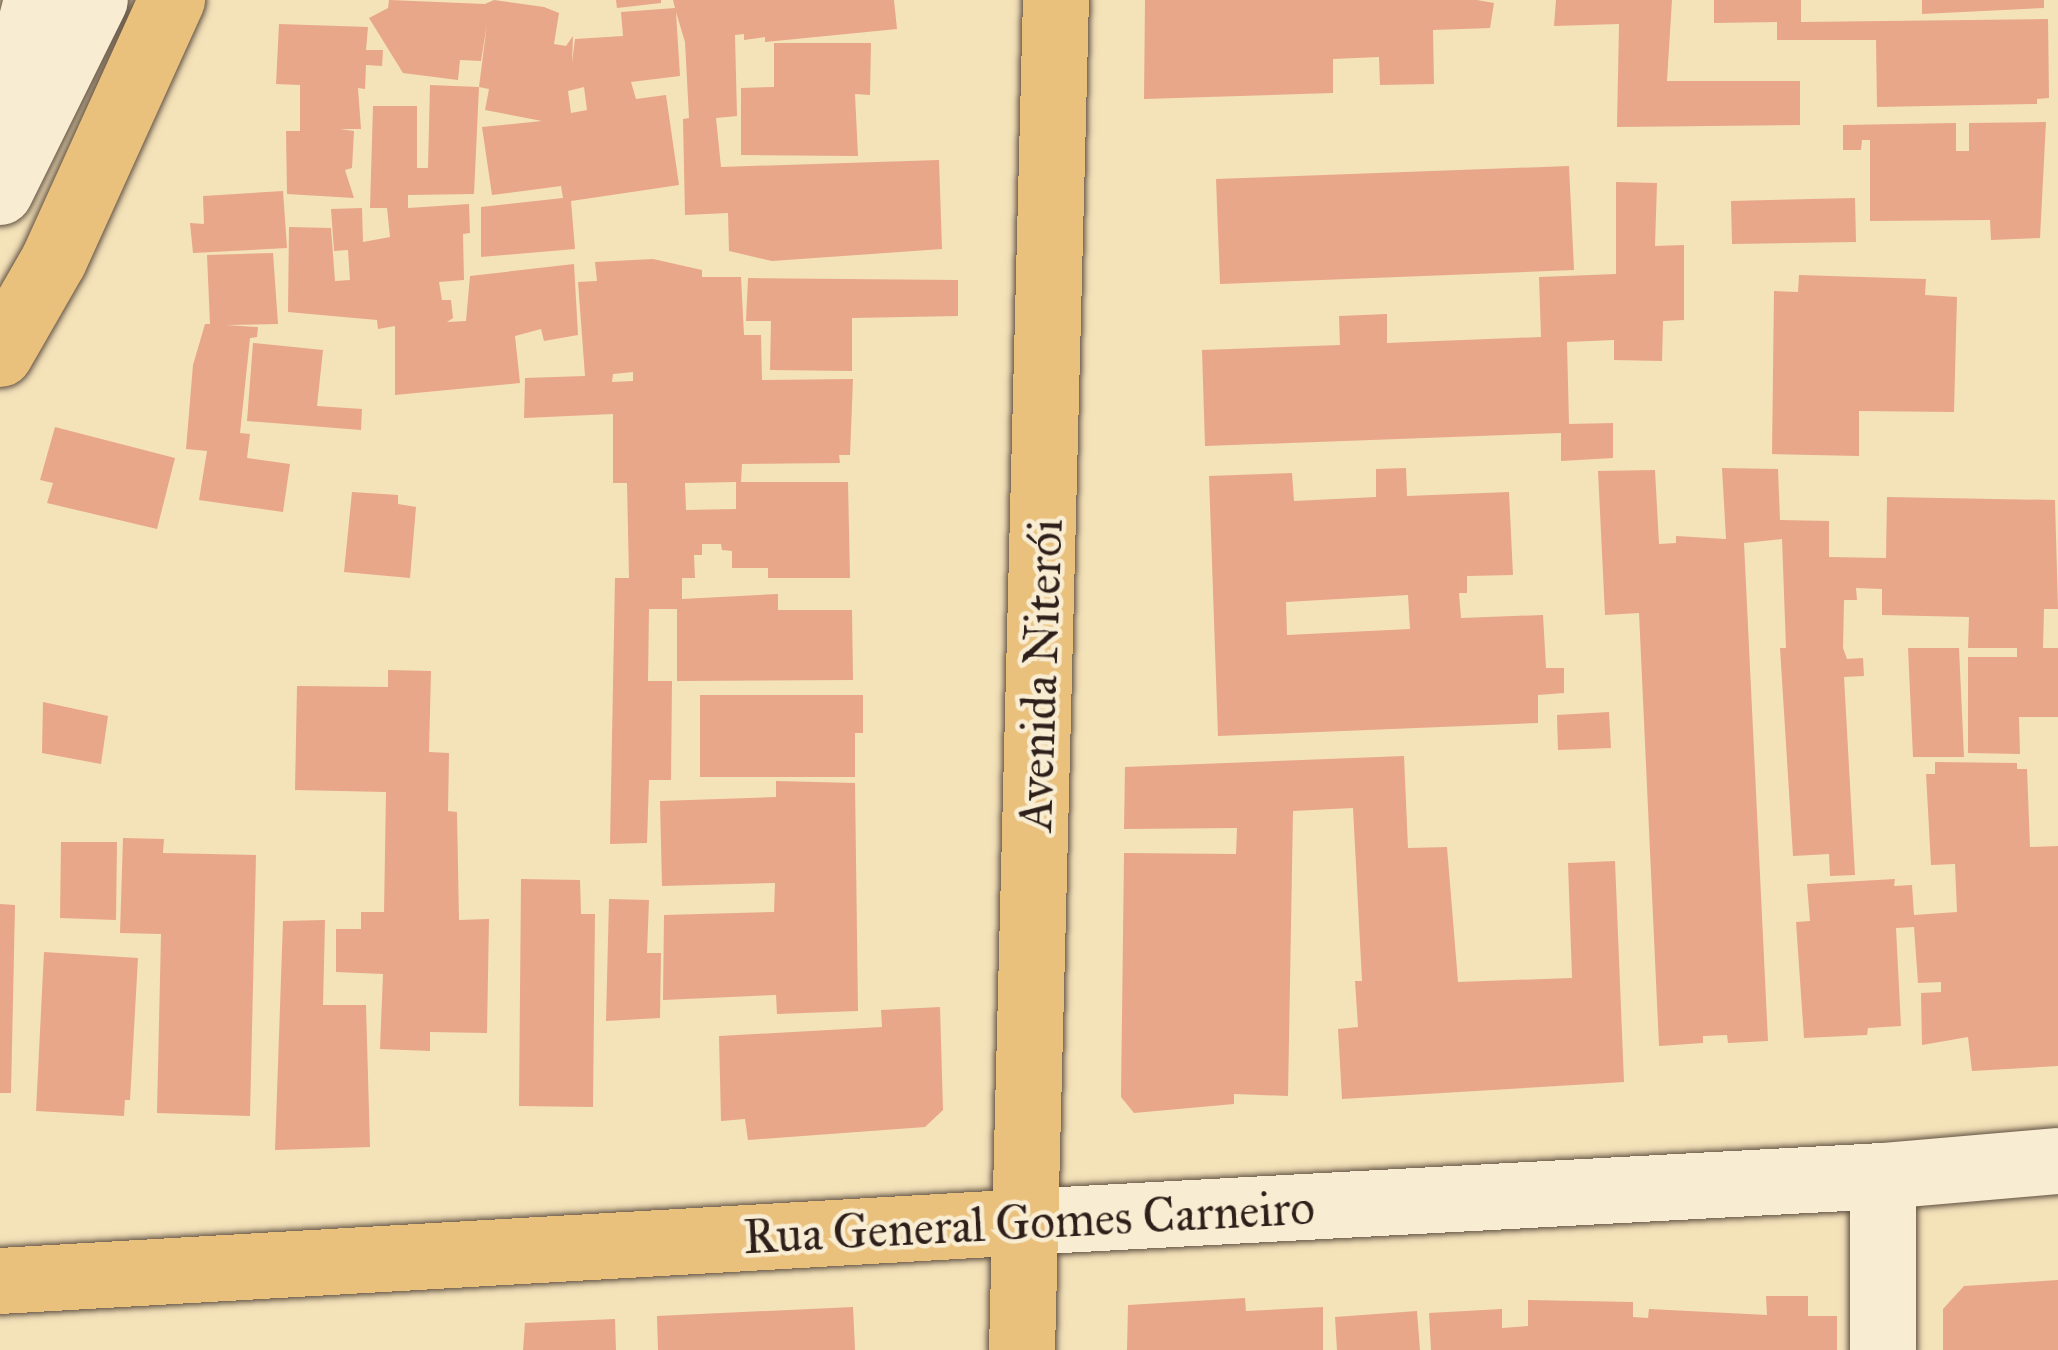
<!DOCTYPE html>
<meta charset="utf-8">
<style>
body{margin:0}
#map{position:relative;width:2058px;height:1350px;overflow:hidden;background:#f4e2b9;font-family:"IM FELL Great Primer",serif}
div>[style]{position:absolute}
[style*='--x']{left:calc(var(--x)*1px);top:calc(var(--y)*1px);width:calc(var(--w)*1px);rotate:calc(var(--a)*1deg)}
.building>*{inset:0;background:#e8a789}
.roads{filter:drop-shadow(0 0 3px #605042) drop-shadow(0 0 3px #605042)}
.minor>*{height:66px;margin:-33px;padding:0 33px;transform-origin:33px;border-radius:33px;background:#f8ecd2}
.major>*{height:66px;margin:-33px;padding:0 33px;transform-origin:33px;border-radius:33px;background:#eac17c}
span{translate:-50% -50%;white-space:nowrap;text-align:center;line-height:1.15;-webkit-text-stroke:9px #f8ecd2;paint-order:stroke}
.street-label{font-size:48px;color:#2e1f1a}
</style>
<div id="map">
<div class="building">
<div style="clip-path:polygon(evenodd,389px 0,485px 4px,494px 0,544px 7px,559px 13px,554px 44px,566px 46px,573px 36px,572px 63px,575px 39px,623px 36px,621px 12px,675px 8px,673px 0,894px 0,897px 29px,765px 42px,765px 37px,744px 40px,744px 34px,735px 35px,737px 116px,716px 118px,721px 167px,939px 160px,942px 249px,772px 261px,729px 251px,728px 213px,685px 215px,683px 119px,689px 118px,685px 42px,676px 12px,680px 76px,631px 82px,636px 99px,666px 95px,679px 185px,571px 201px,575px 249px,481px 257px,481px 207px,563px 198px,561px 186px,492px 195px,482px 127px,542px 121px,485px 110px,489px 89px,479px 87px,487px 24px,481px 61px,460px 60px,458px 80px,403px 73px,369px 18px,388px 8px,389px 0,584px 87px,587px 110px,571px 113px,568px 91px,584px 87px)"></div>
<div style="clip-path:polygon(616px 0,661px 0,661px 3px,617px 8px)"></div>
<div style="clip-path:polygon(1145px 0,1477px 0,1494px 3px,1490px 28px,1433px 30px,1434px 84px,1380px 85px,1379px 57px,1333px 59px,1333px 93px,1144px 99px)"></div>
<div style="clip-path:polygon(1556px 0,1672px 0,1667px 81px,1800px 81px,1800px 125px,1617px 127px,1619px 24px,1554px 26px)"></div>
<div style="clip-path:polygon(1714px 0,1801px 0,1801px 22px,2048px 19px,2049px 98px,2037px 99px,2037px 104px,1877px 107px,1876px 40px,1777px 40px,1777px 22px,1714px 23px)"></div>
<div style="clip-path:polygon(1922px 0,2044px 0,2044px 8px,1922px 14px)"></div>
<div style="clip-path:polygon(279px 24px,368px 27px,366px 50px,383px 50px,382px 66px,366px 65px,365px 89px,358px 88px,361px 129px,340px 129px,354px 131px,352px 168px,345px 170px,354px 198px,287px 194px,286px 131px,300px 131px,300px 85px,276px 84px)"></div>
<div style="clip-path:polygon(774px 43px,871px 43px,870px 95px,855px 94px,858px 156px,741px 155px,741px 88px,774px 87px)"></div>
<div style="clip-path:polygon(430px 85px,479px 87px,474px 194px,408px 195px,408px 208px,469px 204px,470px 233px,463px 234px,464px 280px,439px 282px,442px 300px,451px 300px,453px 318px,447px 322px,466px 321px,470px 276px,574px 264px,578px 335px,544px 341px,541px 329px,515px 336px,520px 383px,395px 395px,395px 326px,378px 329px,377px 320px,288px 312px,289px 227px,331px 228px,335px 281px,350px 280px,348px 250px,334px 251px,331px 209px,362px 208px,363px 242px,390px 237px,387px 208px,370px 208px,373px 106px,417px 106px,417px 168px,428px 168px)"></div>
<div style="clip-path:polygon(2046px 122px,2040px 238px,1991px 240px,1990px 220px,1870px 221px,1870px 140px,1862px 140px,1861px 150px,1843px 150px,1843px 125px,1956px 123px,1956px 151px,1969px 151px,1969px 123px)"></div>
<div style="clip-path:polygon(1569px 166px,1574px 270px,1220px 284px,1216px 179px)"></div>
<div style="clip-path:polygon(1616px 182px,1657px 183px,1655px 246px,1684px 245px,1684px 320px,1663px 321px,1662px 361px,1614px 360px,1614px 340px,1567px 342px,1569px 424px,1613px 423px,1613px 458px,1561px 461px,1561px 433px,1205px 446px,1202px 350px,1340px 345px,1339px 316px,1387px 314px,1387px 343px,1541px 337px,1539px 277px,1616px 274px)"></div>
<div style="clip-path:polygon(283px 191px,287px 248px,193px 253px,190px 223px,204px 224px,203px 196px)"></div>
<div style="clip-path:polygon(1855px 198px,1856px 242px,1732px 244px,1731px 201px)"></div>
<div style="clip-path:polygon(273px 253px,278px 324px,226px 325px,258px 327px,257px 337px,250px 338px,240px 433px,250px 434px,247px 458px,290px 464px,283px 512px,199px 500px,207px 451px,186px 449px,193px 365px,205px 324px,210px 324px,207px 255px)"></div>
<div style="clip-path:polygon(evenodd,653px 259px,702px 270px,702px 277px,741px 277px,744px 335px,761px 335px,762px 380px,853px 379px,850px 455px,839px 455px,840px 463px,742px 464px,741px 482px,848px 482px,850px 578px,768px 578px,768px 568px,732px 568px,732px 551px,722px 550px,721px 544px,702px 544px,702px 555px,694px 555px,695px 578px,682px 578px,682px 599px,778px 594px,778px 610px,852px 610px,853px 680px,677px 681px,677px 609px,649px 609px,648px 681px,672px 681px,671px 780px,649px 780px,647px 843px,610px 844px,615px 578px,629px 578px,627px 483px,613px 483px,613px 414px,524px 418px,525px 378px,585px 376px,578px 282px,597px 281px,595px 262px,653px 259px,633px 372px,633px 381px,612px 382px,613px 374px,633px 372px,653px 259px,736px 482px,736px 509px,686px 510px,685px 483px,736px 482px)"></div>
<div style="clip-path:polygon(1799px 275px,1926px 279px,1925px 295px,1957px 297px,1954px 412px,1859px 411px,1859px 456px,1772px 454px,1774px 291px,1798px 292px)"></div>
<div style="clip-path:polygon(748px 278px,958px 280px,958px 316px,852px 318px,852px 371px,770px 370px,771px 321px,746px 321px)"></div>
<div style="clip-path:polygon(253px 343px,323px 350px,317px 406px,362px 409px,361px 430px,247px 421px)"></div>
<div style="clip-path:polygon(55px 427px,175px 458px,157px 529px,47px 503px,53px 483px,40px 480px)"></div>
<div style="clip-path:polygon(evenodd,1406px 468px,1407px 496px,1509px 492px,1513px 575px,1467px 576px,1467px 593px,1459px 593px,1461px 618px,1543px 615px,1546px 668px,1564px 668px,1564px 693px,1538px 695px,1538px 723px,1218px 736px,1209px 476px,1292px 473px,1294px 501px,1376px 497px,1376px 469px,1406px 468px,1408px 595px,1410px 629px,1287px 635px,1286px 602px,1408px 595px)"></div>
<div style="clip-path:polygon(1722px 468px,1778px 469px,1780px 520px,1829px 521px,1829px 557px,1886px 558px,1887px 497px,2055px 500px,2058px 609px,2044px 609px,2043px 648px,2058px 648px,2058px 717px,2019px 717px,2020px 754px,1968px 753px,1968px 657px,2017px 657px,2017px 648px,1968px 648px,1969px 617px,1882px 615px,1882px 589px,1856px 588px,1857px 600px,1844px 600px,1843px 648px,1847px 659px,1863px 658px,1864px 676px,1844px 677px,1855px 875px,1830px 876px,1829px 854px,1793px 856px,1780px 648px,1786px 648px,1782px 539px,1744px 543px,1768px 1041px,1728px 1043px,1727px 1035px,1703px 1036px,1703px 1043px,1659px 1046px,1639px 613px,1605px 615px,1598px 471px,1655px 470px,1659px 544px,1676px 543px,1676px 536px,1726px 539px)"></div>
<div style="clip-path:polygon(352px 492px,398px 495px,398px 504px,416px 507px,410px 578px,344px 572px)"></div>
<div style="clip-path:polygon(1908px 648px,1959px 648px,1964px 757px,1913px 757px)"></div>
<div style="clip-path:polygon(388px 670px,431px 671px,429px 752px,449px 753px,448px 811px,457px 812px,459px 920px,489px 919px,487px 1033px,430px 1032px,430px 1051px,380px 1049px,383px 974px,336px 972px,336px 929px,361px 929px,361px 912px,384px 912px,386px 792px,295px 790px,297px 686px,388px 687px)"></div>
<div style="clip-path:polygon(700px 695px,863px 695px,863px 733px,855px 733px,855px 777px,700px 777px)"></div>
<div style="clip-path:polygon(43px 702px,108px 716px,101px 764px,42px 753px)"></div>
<div style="clip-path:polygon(1609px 712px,1611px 748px,1558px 750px,1557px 715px)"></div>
<div style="clip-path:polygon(1404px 756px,1408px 848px,1447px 847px,1458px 982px,1572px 978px,1568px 863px,1615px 861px,1624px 1082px,1342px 1099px,1338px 1029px,1358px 1027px,1355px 981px,1362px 981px,1353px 808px,1293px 811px,1288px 1096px,1234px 1094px,1234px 1104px,1134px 1113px,1121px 1097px,1124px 853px,1236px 854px,1237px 828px,1124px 829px,1125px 767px)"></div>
<div style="clip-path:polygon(1935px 762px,2017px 763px,2017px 769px,2027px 769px,2030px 847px,2058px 846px,2058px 1066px,1972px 1071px,1968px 1037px,1922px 1045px,1921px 993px,1941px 992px,1941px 982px,1918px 983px,1914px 927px,1896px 928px,1901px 1026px,1868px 1028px,1867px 1035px,1804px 1038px,1796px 922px,1810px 921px,1807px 884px,1895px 879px,1894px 886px,1912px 885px,1914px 915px,1957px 912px,1955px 864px,1931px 865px,1926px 774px,1935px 774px)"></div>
<div style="clip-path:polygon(776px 781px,855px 783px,858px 1011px,777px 1014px,776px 995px,663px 1000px,664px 915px,774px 912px,775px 883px,662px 886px,660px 801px,776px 797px)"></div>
<div style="clip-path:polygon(123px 838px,164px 839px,163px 853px,256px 855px,250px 1116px,157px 1113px,161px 934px,120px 933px)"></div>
<div style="clip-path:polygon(61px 842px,117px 842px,116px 920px,60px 918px)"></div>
<div style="clip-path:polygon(521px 879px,580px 880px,581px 914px,595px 914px,593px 1107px,519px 1106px)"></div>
<div style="clip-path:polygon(609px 899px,649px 900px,647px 953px,661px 953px,660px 1018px,606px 1021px)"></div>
<div style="clip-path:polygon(0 904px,15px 905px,11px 1093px,0 1093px)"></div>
<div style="clip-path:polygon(325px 920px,323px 1005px,366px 1005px,370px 1147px,275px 1150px,283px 921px)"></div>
<div style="clip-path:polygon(44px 952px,138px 958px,130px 1100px,125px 1100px,124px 1116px,36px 1111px)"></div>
<div style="clip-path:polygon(940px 1007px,943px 1110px,925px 1127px,748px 1140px,745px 1119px,721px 1121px,719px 1036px,882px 1027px,881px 1010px)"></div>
<div style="clip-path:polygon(2058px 1280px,2058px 1350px,1943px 1350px,1943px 1309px,1964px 1286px)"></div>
<div style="clip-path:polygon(1766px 1296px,1808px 1296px,1808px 1316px,1837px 1316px,1837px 1350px,1431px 1350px,1429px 1313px,1502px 1309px,1502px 1328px,1528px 1326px,1528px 1300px,1633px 1302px,1633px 1317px,1648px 1318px,1649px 1309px,1767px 1315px)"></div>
<div style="clip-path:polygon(1245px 1298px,1246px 1311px,1323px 1307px,1323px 1350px,1127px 1350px,1128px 1305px)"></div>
<div style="clip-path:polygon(853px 1307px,855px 1350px,658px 1350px,657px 1316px)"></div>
<div style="clip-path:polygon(1417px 1311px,1420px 1350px,1337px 1350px,1335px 1317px)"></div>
<div style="clip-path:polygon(615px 1319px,616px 1350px,523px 1350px,525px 1323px)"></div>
</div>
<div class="roads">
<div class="minor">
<div style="--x:8;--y:113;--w:117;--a:-75.6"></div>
<div style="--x:0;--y:192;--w:214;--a:-63.7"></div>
<div style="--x:1883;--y:1176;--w:174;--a:90"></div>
<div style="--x:1025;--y:1222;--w:859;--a:-3.07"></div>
<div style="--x:1883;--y:1176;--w:176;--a:-4.9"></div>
</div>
<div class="major">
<div style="--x:0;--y:354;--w:108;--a:-60.1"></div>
<div style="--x:54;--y:260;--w:286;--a:-65.6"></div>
<div style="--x:0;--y:1281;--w:1027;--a:-3.29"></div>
<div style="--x:1022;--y:1350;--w:1350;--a:-88.56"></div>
</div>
</div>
<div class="street-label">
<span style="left:1040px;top:675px;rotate:-88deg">Avenida Niterói</span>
<span style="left:1029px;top:1222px;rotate:-3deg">Rua General Gomes Carneiro</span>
</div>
</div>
